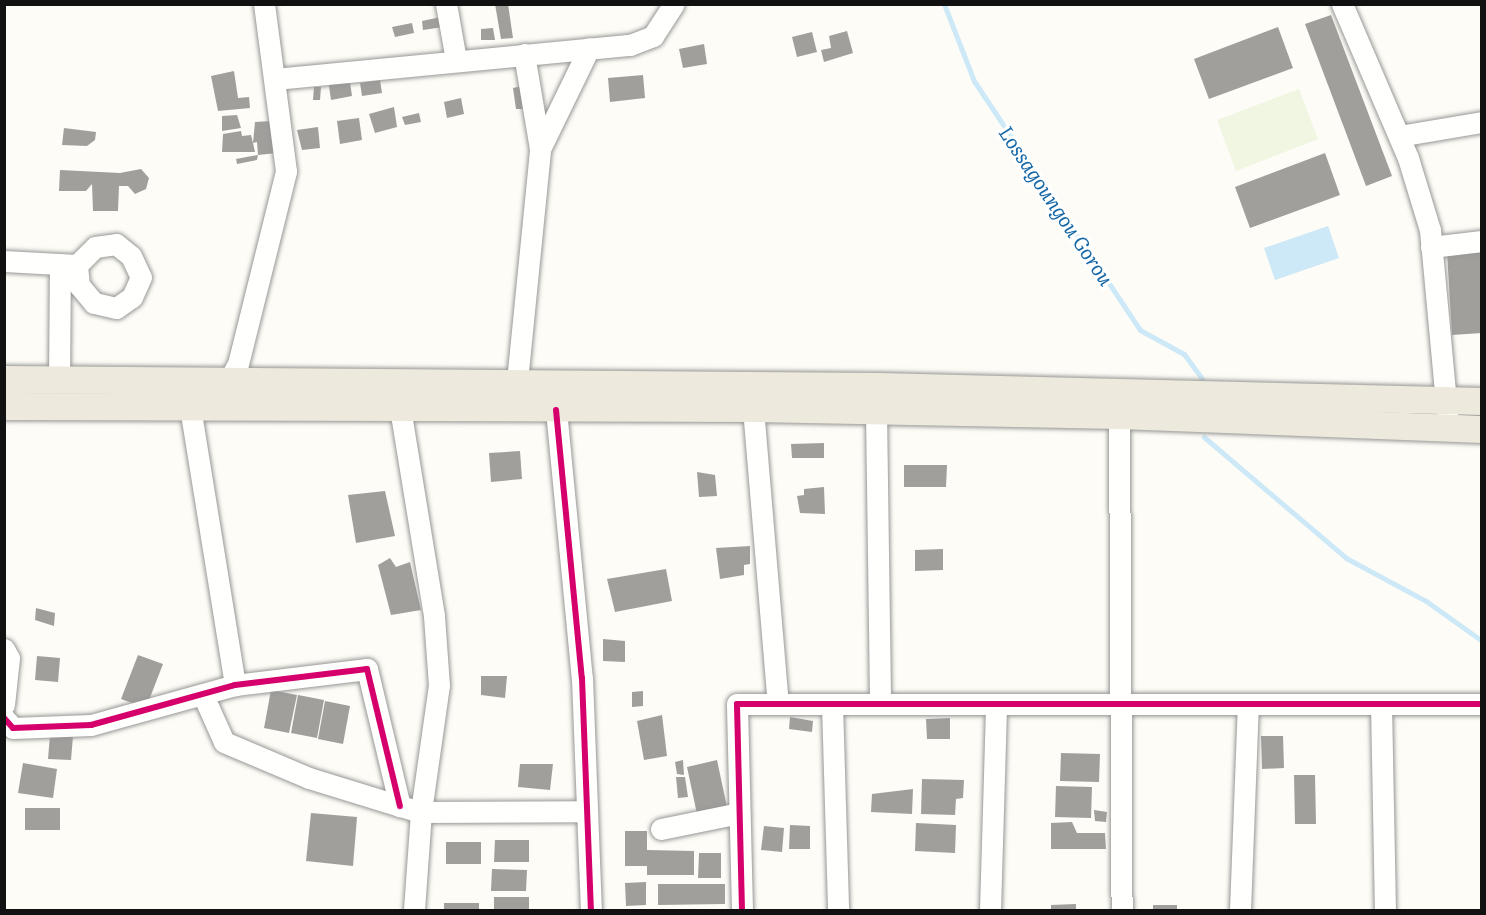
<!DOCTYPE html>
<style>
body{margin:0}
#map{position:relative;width:1486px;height:915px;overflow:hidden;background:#fdfcf7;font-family:Literata,serif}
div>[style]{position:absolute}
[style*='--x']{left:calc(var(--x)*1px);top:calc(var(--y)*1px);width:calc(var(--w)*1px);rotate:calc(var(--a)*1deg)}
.pitch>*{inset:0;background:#f0f6e1}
.water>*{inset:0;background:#cde8f7}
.stream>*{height:5px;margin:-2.5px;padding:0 2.5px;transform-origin:2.5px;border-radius:2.5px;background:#cde8f7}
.building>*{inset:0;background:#a19f9c}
.roads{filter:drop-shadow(0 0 2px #979795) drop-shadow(0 0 2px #979795)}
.minor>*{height:21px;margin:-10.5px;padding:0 10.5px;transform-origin:10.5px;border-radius:10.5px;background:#fffffe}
.major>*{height:27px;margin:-13.5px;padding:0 13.5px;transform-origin:13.5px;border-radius:13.5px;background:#ede9dc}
.cycleway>*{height:6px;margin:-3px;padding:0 3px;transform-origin:3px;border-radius:3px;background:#d6006c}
span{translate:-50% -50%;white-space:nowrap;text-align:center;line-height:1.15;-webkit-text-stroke:6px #fff;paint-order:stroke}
.water-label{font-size:20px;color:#1768a6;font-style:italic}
.frame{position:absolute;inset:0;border:6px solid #111;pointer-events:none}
</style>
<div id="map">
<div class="pitch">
<div style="clip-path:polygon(1299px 89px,1318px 139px,1236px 171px,1217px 120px)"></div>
</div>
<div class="water">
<div style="clip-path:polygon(1328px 226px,1339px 258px,1275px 280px,1264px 248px)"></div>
</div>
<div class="stream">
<div style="--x:944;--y:4;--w:83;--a:68.7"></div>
<div style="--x:974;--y:81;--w:299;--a:56.3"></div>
<div style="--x:1140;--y:330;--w:50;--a:28.6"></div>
<div style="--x:1184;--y:354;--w:31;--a:54"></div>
<div style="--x:1204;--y:437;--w:187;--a:40.4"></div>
<div style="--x:1346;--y:558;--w:91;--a:28.3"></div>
<div style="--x:1426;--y:601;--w:69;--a:35.5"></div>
</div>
<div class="building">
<div style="clip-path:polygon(495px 4px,508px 4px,513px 38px,501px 39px)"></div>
<div style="clip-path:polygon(1331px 15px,1392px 176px,1366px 186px,1305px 24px)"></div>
<div style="clip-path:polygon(441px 17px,443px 27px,423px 30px,422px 21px)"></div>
<div style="clip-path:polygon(412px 23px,414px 33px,395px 37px,392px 27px)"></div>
<div style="clip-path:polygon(1278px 27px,1293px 68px,1209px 99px,1194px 59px)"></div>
<div style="clip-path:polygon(493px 28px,495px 40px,481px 40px,481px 29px)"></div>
<div style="clip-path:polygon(847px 31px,853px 53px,824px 62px,821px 50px,831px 48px,829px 36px)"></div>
<div style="clip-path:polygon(812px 32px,817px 52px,797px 57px,792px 37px)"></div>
<div style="clip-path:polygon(704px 44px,707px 64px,683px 68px,679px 49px)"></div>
<div style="clip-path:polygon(234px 71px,238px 98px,249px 97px,250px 108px,218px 111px,211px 76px)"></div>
<div style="clip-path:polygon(349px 75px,352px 96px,331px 100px,328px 79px)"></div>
<div style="clip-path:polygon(643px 75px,645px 98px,610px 102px,608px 78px)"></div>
<div style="clip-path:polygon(380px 80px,382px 93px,362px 96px,360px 83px)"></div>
<div style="clip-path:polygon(522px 86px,523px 109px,516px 109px,513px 88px)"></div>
<div style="clip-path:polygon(314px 87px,321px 87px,320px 100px,313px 100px)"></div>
<div style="clip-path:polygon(461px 98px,464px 114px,447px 118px,444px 102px)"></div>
<div style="clip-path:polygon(394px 107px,397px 127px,375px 133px,369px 114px)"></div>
<div style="clip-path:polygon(419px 113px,421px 122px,405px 125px,402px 117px)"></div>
<div style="clip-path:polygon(237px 115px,241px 128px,222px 131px,222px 116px)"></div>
<div style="clip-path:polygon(359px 118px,362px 140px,340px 144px,337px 121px)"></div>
<div style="clip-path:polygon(271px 121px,277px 153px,258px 155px,257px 142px,253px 143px,255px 152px,222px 152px,223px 134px,241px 131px,242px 136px,251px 135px,253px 143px,255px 122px)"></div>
<div style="clip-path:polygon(318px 127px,320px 148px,302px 150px,297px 130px)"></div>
<div style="clip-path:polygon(64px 128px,96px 132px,95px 140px,87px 146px,62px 145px)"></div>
<div style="clip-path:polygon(1325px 153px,1340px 195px,1250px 228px,1235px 187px)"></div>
<div style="clip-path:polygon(258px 155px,257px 160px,237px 164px,236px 159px)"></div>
<div style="clip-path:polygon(141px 169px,149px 178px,146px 189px,135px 194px,128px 186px,119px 186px,118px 211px,93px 211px,92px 184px,86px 191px,59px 191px,60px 170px,120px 173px)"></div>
<div style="clip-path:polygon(1482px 249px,1482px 333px,1452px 335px,1447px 252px)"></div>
<div style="clip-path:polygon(824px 443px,824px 458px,792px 458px,791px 444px)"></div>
<div style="clip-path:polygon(520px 451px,522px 479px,491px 482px,489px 453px)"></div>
<div style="clip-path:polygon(904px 465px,947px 465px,946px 487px,904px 487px)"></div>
<div style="clip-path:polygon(697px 472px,715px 475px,717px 496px,699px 497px)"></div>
<div style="clip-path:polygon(824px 487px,825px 514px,800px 513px,797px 496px,804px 495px,804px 489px)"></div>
<div style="clip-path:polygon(385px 491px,395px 536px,356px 543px,348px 495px)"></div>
<div style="clip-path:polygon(750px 546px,750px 564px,744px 565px,744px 575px,720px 579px,716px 548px)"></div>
<div style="clip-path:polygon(943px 549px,943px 570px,915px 571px,915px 550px)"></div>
<div style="clip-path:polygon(390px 558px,396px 567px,410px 562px,421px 610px,391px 615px,378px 565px)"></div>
<div style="clip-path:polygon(666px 569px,672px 601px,615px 612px,607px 579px)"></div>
<div style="clip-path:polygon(36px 608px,55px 613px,54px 626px,35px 620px)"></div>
<div style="clip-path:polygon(603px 639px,625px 641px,625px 662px,603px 661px)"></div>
<div style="clip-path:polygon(138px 655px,163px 664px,146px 708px,121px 699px)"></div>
<div style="clip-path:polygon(37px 656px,60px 658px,58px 682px,35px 680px)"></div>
<div style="clip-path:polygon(481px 676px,507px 676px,505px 698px,481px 695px)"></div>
<div style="clip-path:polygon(271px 690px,297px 695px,289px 733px,264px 728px)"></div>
<div style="clip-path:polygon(643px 691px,643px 706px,632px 707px,632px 692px)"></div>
<div style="clip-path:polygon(298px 695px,324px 700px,317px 738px,291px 733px)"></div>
<div style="clip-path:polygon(325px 701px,350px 706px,343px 744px,318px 739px)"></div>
<div style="clip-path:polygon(662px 715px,667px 756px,644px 760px,637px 721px)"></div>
<div style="clip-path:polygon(790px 717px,813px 721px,812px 732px,789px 729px)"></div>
<div style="clip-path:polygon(950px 718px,950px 739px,927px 739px,926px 719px)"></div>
<div style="clip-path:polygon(50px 735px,73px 736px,71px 760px,48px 759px)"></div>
<div style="clip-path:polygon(1261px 736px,1283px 736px,1284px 768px,1262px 769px)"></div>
<div style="clip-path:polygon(1061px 753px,1100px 754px,1099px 782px,1060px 781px)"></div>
<div style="clip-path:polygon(683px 760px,684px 775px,677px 774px,675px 762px)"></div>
<div style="clip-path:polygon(717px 760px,727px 807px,697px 814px,687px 767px)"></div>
<div style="clip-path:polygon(23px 763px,57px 769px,53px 798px,18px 793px)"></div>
<div style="clip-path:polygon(520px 764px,553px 764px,550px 790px,518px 787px)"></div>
<div style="clip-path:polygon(1294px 775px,1315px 775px,1316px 824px,1295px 824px)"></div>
<div style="clip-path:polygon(676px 777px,685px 777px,688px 797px,678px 798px)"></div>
<div style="clip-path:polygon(922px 779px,964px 780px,963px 798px,956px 799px,955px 815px,921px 814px)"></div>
<div style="clip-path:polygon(1056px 786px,1092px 787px,1091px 818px,1055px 817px)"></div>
<div style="clip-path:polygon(913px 789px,912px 814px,871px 812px,872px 794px)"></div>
<div style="clip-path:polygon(25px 808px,60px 808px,60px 830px,25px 830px)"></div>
<div style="clip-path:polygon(1094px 810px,1107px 812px,1106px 822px,1095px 821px)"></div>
<div style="clip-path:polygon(311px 813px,357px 817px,353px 866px,306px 861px)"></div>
<div style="clip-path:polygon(1072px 822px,1077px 833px,1105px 833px,1106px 849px,1051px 849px,1051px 823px)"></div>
<div style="clip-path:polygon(916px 823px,956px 825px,955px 853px,915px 851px)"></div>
<div style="clip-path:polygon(790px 825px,810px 826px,810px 849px,789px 849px)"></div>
<div style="clip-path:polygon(764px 826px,784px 828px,782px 852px,761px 850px)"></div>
<div style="clip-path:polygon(625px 831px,647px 831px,647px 850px,694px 851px,694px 875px,647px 875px,647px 866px,625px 866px)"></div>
<div style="clip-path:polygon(495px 840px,529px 840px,529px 862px,494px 862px)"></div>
<div style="clip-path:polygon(446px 842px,481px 842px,481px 864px,446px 864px)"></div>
<div style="clip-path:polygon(699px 853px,721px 853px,721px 878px,698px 878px)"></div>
<div style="clip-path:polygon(492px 869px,527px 870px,526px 891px,491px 891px)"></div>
<div style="clip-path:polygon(646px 882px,646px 905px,626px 906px,625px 883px)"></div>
<div style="clip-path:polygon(658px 884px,725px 884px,725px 904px,658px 905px)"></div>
<div style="clip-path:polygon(494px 897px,529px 897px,529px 910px,494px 910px)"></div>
<div style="clip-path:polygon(444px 903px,479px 903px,479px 910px,444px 910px)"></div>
<div style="clip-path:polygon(1076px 904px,1076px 910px,1051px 910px,1051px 905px)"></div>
<div style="clip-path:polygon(1153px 905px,1177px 905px,1177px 910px,1153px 910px)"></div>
</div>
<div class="roads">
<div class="minor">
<div style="--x:446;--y:4;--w:57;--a:79.9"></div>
<div style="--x:1342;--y:4;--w:168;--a:66.8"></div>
<div style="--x:1408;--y:158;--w:75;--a:73"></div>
<div style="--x:1430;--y:230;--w:186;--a:84.7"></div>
<div style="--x:524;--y:54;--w:96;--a:80.4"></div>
<div style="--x:275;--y:79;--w:357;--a:-5.5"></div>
<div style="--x:630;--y:45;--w:25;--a:-21"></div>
<div style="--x:653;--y:36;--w:38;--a:-57"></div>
<div style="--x:1399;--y:136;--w:84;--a:-9.6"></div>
<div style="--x:1431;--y:247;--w:51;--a:-6.7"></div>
<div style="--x:4;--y:261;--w:73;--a:3.1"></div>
<div style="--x:77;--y:265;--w:25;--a:-45"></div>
<div style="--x:95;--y:247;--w:21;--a:-8"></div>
<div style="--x:116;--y:244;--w:19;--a:39"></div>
<div style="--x:131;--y:256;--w:23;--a:65"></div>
<div style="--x:141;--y:277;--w:22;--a:114"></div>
<div style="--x:132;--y:297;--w:19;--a:145"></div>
<div style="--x:116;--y:308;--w:23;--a:-167"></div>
<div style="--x:94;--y:303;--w:23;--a:-130"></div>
<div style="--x:79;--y:285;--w:20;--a:-96"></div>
<div style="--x:59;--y:379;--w:115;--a:-89.5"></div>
<div style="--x:229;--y:380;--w:18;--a:-61"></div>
<div style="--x:238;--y:364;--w:199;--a:-76"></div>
<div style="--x:286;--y:171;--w:168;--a:-97.5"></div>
<div style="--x:517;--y:381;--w:233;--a:-84.3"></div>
<div style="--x:540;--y:149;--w:112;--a:-64.1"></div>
<div style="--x:190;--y:407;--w:282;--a:80.8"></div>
<div style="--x:400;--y:408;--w:211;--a:80.7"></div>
<div style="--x:434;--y:616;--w:69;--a:85.9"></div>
<div style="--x:439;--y:685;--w:128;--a:98.1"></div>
<div style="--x:421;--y:812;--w:98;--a:94.1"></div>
<div style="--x:753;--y:408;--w:297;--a:85.2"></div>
<div style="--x:556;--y:410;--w:269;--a:84.5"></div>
<div style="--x:582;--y:678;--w:232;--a:87.8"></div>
<div style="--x:876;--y:411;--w:293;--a:89.2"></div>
<div style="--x:1119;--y:415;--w:495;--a:89.7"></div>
<div style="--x:4;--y:649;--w:10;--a:61"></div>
<div style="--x:9;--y:658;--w:47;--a:96.1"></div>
<div style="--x:203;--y:695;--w:51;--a:65.9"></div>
<div style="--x:224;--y:742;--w:92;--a:23"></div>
<div style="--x:309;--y:778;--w:95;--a:17.1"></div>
<div style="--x:400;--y:806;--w:22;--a:16"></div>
<div style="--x:421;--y:812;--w:165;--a:-0.3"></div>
<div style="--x:832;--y:704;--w:206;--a:88.3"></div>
<div style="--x:1381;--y:704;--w:206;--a:88.9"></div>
<div style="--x:4;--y:718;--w:13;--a:48"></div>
<div style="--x:13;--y:728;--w:78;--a:-2.2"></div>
<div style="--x:91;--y:725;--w:149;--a:-15.5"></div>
<div style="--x:235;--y:685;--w:133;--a:-6.9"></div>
<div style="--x:367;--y:669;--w:141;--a:76.5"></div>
<div style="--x:661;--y:829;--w:80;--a:-11.6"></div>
<div style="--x:742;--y:910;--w:206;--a:-91.4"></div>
<div style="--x:737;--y:704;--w:745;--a:0"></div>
<div style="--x:990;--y:910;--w:206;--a:-88.3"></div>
<div style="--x:1240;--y:910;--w:206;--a:-87.8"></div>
</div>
<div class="major">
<div style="--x:4;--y:379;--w:875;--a:0.46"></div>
<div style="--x:879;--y:386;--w:603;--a:1.42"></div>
<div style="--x:4;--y:406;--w:749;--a:0.15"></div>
<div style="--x:753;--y:408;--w:366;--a:1.1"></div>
<div style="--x:1119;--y:415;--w:363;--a:2.2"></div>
</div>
</div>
<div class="cycleway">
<div style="--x:556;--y:410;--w:269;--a:84.5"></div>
<div style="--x:582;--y:678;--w:232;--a:87.8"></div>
<div style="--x:4;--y:718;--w:13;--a:48"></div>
<div style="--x:13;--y:728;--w:78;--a:-2.2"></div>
<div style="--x:91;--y:725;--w:149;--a:-15.5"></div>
<div style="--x:235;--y:685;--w:133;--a:-6.9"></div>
<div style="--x:367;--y:669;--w:141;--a:76.5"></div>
<div style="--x:742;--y:910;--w:206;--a:-91.4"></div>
<div style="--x:737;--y:704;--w:745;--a:0"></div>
</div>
<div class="water-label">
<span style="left:1057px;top:205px;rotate:56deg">Lossagoungou Gorou</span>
</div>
<div class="frame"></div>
</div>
